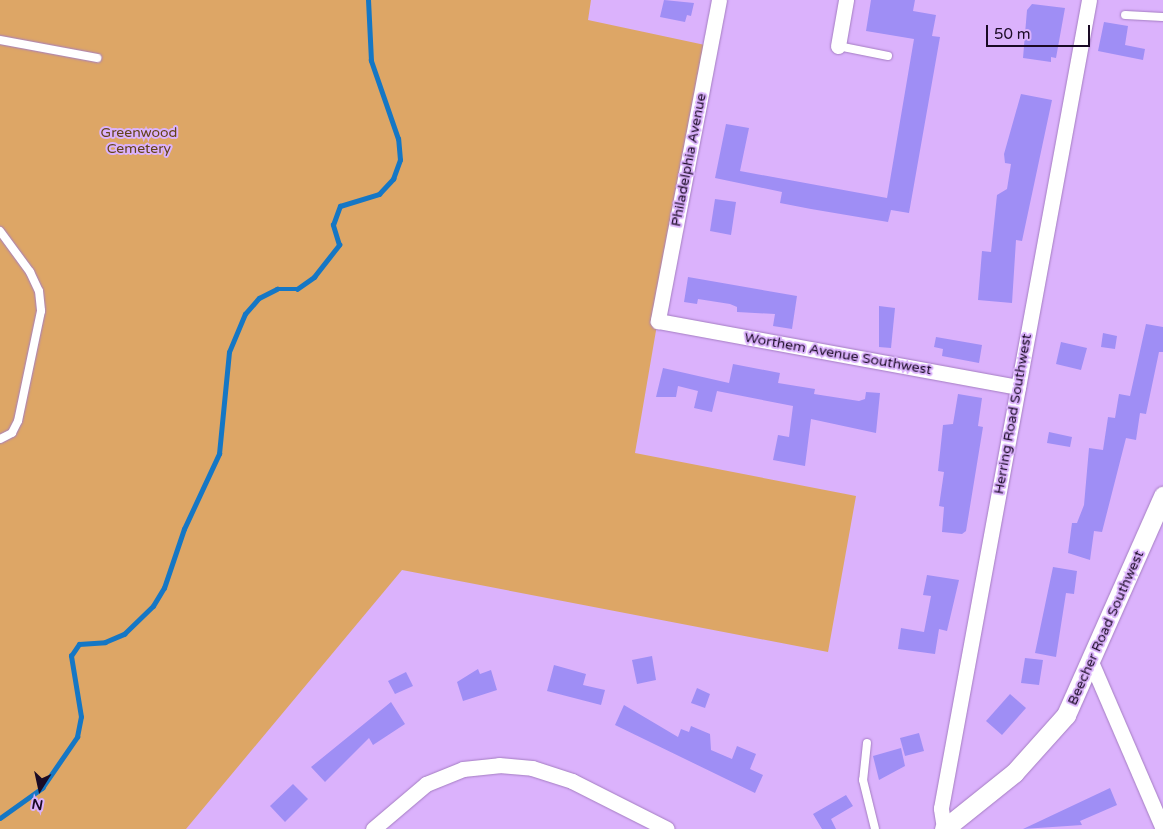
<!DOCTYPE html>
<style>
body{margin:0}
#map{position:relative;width:1163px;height:829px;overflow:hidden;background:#dbb2fc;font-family:"Varela Round",sans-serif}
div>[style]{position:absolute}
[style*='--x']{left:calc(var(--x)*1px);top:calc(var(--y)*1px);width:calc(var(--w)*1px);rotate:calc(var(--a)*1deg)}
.green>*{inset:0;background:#dda666}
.stream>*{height:4.5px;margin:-2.25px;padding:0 2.25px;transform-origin:2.25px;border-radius:2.25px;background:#1577c5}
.building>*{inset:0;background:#9f8ef5}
.roads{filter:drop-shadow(0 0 1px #a47dc2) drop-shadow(0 0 1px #a47dc2)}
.service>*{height:8px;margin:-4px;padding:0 4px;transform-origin:4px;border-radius:4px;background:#fff}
.minor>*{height:15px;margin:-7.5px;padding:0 7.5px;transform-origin:7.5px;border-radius:7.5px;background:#fff}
.tertiary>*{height:19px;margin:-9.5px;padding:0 9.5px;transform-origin:9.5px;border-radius:9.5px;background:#fff}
span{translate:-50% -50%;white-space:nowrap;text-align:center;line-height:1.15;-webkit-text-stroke:4px #dbb2fc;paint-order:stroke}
.park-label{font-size:14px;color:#624219}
.street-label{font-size:14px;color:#1a0a25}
.north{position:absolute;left:15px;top:764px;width:50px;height:50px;-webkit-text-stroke:4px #dbb2fc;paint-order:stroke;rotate:190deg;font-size:14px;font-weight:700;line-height:20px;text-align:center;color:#1a0a25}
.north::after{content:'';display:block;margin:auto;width:18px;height:22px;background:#1a0a25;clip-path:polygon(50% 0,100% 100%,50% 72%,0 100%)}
.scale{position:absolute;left:986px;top:25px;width:104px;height:22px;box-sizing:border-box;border:2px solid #1a0a25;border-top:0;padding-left:6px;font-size:15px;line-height:18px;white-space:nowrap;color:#1a0a25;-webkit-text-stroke:4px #dbb2fc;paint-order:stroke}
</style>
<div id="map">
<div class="green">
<div style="clip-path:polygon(0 0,591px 0,588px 20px,705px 45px,635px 453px,856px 496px,828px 652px,402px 570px,186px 829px,0 829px)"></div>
</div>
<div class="stream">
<div style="--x:0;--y:818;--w:52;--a:-35.5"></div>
<div style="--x:42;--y:788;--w:62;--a:-55.5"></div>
<div style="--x:77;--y:737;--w:20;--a:-79"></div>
<div style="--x:81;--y:717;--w:62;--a:-99.3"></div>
<div style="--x:71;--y:656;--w:14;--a:-56"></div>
<div style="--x:79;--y:644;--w:26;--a:-4"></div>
<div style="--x:105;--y:642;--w:21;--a:-23"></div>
<div style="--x:124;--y:634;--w:40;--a:-44"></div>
<div style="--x:153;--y:606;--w:21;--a:-59"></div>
<div style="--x:164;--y:588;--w:62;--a:-71.3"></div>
<div style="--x:184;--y:529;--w:83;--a:-65"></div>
<div style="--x:219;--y:454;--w:102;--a:-84.4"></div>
<div style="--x:229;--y:352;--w:41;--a:-67.2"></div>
<div style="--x:245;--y:314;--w:21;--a:-49"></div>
<div style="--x:259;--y:298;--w:20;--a:-27"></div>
<div style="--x:277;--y:289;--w:20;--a:0"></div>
<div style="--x:297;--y:289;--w:21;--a:-35"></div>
<div style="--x:314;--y:277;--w:41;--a:-52"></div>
<div style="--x:339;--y:245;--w:21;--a:-107"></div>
<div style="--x:333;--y:225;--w:20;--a:-70"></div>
<div style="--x:340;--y:206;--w:41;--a:-17.1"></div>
<div style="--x:379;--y:194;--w:21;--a:-47"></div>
<div style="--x:393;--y:179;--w:20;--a:-70"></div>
<div style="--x:400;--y:160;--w:21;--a:-95"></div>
<div style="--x:398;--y:139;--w:83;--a:-109.1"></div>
<div style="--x:371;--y:61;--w:61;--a:-92.8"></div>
</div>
<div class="building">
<div style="clip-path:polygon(664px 0,694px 3px,691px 16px,687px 15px,685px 22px,660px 17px)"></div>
<div style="clip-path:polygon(871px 0,915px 0,913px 11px,936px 15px,932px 36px,940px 37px,909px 213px,891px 210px,888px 222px,811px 209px,780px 203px,782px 192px,715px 178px,726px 124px,749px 128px,740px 171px,887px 198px,914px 39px,866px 31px)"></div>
<div style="clip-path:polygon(1032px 4px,1065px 8px,1056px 58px,1051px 57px,1051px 62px,1023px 58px,1027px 10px)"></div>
<div style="clip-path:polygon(1104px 22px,1128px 26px,1125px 45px,1145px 49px,1143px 60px,1098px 51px)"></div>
<div style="clip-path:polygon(1021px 94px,1052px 100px,1022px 241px,1016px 240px,1012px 303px,978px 300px,982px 251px,991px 252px,997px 195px,1007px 189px,1011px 164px,1005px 163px,1004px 154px)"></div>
<div style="clip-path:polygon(715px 199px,736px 202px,731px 235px,710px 231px)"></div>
<div style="clip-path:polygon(688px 277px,797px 296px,792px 329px,773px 326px,775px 314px,737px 312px,737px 307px,730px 304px,698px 299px,697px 304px,684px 302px)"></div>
<div style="clip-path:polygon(879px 306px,895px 308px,891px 348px,879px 347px)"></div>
<div style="clip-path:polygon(1146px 324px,1163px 327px,1163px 352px,1159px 352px,1146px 414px,1140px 413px,1136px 440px,1126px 438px,1102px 532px,1094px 531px,1090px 560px,1068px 553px,1072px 523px,1077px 523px,1084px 505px,1089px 448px,1103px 450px,1108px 417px,1115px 418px,1119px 394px,1130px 396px)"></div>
<div style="clip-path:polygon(1103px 333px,1117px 336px,1115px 349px,1101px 347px)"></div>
<div style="clip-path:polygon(936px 337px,982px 345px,979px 363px,942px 356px,943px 349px,934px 347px)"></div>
<div style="clip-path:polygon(1061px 342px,1087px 348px,1081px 370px,1056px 364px)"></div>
<div style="clip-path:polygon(733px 364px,780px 373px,778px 383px,815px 389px,814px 394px,859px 401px,865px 399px,866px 392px,880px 393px,876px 433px,811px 419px,805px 466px,773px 460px,778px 435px,789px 437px,793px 406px,717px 391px,712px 412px,694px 408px,698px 391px,678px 386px,676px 397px,656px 397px,663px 368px,729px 383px)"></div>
<div style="clip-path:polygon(958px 394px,982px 398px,978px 426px,983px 427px,966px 531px,962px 534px,942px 532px,944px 507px,939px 506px,944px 472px,938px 471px,943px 425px,953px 424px)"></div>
<div style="clip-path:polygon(1049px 432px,1072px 437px,1070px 447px,1047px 443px)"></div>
<div style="clip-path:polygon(1053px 567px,1077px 571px,1074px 594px,1066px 593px,1056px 657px,1035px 653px)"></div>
<div style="clip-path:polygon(927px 575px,959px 580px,947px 631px,939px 629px,935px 654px,898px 649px,901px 628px,924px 632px,931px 596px,923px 595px)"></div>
<div style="clip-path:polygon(652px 656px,656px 680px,637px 684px,632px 660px)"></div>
<div style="clip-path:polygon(1025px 658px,1043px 660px,1039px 685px,1021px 683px)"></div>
<div style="clip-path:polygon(554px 665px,586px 674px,583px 685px,605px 690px,601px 705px,547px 691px)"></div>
<div style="clip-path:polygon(478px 669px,480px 674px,491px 670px,497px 690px,463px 701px,457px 682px)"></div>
<div style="clip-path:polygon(406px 672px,413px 686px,395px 694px,388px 681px)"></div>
<div style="clip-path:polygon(697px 688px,710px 694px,705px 708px,691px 703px)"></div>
<div style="clip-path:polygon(1010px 694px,1026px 708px,1002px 735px,986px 721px)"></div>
<div style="clip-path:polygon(391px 702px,405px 724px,373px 745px,369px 738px,325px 782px,311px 767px)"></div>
<div style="clip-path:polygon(624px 705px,678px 737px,681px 729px,689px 732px,691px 726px,710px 734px,711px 750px,732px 759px,737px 746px,756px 754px,750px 769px,763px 775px,755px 793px,615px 725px)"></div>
<div style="clip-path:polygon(919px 733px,924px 751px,905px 756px,900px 738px)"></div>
<div style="clip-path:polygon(901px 748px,905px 766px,879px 780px,873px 756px)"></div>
<div style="clip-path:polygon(293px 784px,308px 799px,285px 822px,270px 806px)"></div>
<div style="clip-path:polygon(1110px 788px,1117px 805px,1080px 821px,1082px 825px,1023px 829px)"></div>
<div style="clip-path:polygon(846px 795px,853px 806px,831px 819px,836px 829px,822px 829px,813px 814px)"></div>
</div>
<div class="roads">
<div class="service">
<div style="--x:1125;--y:15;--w:38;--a:3"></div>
<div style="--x:0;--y:40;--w:99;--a:10.5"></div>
<div style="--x:838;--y:46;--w:51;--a:11.3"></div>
<div style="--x:0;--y:231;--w:51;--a:53.8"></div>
<div style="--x:30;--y:272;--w:21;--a:65"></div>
<div style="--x:39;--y:291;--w:20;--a:84"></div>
<div style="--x:41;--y:311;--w:112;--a:101.8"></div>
<div style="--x:18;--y:421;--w:13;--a:117"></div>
<div style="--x:12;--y:433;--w:13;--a:153"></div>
<div style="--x:867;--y:743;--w:37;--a:96"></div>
<div style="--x:863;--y:780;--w:50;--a:76.2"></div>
</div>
<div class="minor">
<div style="--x:719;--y:0;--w:327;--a:100.8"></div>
<div style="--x:658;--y:321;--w:366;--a:10.4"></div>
<div style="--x:838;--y:46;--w:47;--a:-80.1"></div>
<div style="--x:1092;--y:664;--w:180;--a:66.7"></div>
<div style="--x:944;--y:828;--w:20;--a:-99"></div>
<div style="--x:941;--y:808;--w:821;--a:-79.62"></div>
<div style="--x:373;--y:829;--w:70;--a:-40.3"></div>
<div style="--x:426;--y:784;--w:40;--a:-22"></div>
<div style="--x:463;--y:769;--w:36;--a:-6"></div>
<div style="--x:499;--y:765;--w:33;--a:5"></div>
<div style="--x:532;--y:768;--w:42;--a:18"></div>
<div style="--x:572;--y:781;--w:106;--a:26.8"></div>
</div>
<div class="tertiary">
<div style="--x:944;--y:829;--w:90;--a:-38.7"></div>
<div style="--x:1014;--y:773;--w:78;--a:-48.1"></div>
<div style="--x:1066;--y:715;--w:240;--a:-66.1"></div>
</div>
</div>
<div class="park-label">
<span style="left:139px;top:141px">Greenwood<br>Cemetery</span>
</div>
<div class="street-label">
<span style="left:689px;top:160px;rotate:-79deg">Philadelphia Avenue</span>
<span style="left:838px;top:354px;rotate:10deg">Worthem Avenue Southwest</span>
<span style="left:1013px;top:414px;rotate:-80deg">Herring Road Southwest</span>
<span style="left:1106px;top:628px;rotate:-66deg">Beecher Road Southwest</span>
</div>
<div class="north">N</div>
<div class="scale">50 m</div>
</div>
